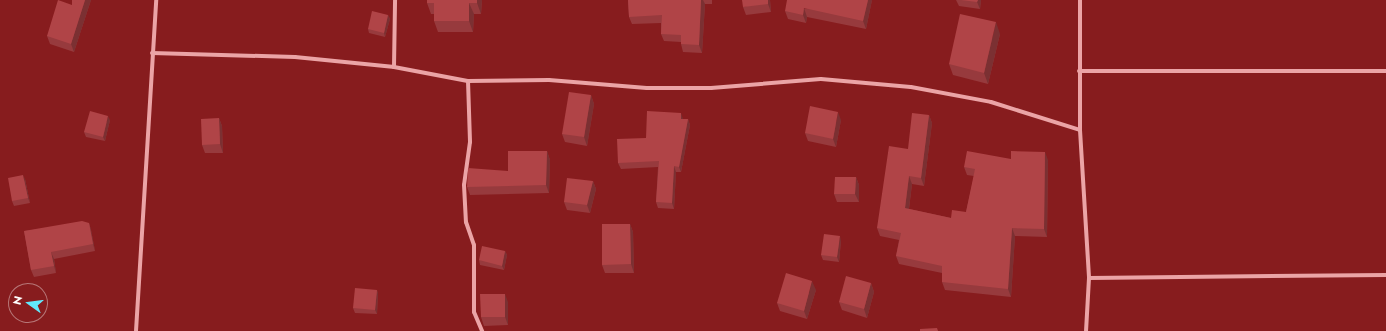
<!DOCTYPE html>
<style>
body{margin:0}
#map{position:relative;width:1386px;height:331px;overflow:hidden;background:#871c1e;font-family:Jost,sans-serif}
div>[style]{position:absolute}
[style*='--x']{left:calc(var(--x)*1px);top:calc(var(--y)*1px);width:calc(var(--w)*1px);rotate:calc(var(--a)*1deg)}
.street>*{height:4px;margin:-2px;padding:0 2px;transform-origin:2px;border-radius:2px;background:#eba4a6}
.wall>*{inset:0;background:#973a3d}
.shaded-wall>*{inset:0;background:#7b3032}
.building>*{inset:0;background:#b04447}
span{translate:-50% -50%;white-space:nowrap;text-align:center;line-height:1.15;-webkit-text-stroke:3px #871c1e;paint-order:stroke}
.north{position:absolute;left:8px;top:283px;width:40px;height:40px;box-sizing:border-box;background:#871c1e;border:1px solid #b77778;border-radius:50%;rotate:284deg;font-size:11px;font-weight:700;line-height:16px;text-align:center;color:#fff}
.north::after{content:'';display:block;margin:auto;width:14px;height:18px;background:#62e8fc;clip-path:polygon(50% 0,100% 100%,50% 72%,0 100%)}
</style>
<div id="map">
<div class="street">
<div style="--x:1080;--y:0;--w:130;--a:90"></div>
<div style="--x:1080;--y:130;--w:148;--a:86.5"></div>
<div style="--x:1089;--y:278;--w:53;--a:93.2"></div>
<div style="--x:152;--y:53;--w:143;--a:1.6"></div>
<div style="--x:295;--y:57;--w:100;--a:5.8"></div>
<div style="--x:394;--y:67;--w:75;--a:10.7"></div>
<div style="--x:468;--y:81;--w:81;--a:-0.7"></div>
<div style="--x:549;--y:80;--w:98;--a:4.7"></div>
<div style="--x:647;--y:88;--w:64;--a:0"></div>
<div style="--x:711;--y:88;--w:110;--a:-4.7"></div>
<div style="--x:821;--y:79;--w:90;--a:5.1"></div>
<div style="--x:911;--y:87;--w:81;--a:10.6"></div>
<div style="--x:991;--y:102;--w:93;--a:17.5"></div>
<div style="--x:394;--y:67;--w:67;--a:-89.1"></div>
<div style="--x:1079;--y:71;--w:307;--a:0"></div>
<div style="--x:468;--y:81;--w:61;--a:88.1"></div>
<div style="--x:470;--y:142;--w:43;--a:97.9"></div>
<div style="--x:464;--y:185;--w:37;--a:87"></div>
<div style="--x:466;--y:222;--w:24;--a:71"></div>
<div style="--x:474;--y:245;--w:67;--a:90"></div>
<div style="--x:474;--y:312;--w:21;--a:67"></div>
<div style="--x:1089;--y:278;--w:297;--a:-0.6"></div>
<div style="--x:136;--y:331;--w:332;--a:-86.5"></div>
</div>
<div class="wall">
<div style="clip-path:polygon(72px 0,91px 0,74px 52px,50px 44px,47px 36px,72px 5px)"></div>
<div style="clip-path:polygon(427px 0,482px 0,481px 14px,474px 14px,473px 32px,438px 32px,434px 21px,434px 14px,431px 14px,427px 3px)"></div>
<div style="clip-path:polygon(628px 0,712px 0,712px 4px,705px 4px,702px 53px,683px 52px,681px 44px,681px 42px,664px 41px,661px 34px,661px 23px,632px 24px,629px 17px)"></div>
<div style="clip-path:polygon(770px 0,771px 12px,746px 15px,743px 7px)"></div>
<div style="clip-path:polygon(872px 0,866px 29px,807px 17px,806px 23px,788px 19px,785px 11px)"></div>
<div style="clip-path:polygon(956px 0,981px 0,980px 9px,959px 6px)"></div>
<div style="clip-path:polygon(388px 15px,390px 19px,385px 37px,369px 33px,368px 29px)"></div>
<div style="clip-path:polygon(1000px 34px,988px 84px,953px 75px,949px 64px)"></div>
<div style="clip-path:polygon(591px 95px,594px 104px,587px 146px,565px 142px,562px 134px)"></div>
<div style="clip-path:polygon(929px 115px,932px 123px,924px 186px,912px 184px,909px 209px,951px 218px,966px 212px,974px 176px,967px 175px,964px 167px,1011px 159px,1048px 160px,1047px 237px,1015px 236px,1011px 297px,945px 290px,942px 282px,942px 273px,899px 264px,896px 256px,899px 240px,880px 236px,877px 228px,908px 149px)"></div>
<div style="clip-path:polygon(219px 118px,222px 126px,223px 153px,205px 153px,202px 145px)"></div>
<div style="clip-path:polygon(683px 119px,688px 119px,690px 125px,681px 172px,676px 172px,674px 209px,658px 208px,656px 202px,658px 167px,621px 169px,618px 163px)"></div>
<div style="clip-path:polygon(110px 120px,105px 141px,86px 137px,84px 132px)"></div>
<div style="clip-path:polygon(841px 120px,836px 147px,808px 141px,805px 133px)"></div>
<div style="clip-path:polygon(547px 151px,550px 160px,549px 193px,470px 195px,467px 187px,508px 171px)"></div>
<div style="clip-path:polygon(856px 177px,859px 185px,859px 202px,837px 202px,834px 194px)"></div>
<div style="clip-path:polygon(25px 179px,30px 203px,14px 206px,12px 201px)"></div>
<div style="clip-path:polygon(593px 181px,596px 189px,590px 213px,567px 210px,564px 202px)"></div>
<div style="clip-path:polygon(89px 223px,91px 230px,95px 251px,54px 259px,56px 273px,34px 277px,31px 270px,24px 231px)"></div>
<div style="clip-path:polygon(630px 224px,633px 232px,634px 273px,605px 273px,602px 265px)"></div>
<div style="clip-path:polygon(841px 241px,839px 262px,823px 260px,821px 255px)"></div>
<div style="clip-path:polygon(505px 251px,507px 255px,504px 270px,480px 265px,479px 260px)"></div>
<div style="clip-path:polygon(871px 283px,874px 292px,867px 318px,842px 310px,839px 302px)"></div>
<div style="clip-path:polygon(377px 290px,378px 294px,377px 314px,355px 313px,353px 308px)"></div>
<div style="clip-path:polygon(816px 290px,807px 319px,780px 311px,777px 303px)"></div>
<div style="clip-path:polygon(508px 302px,508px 325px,484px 326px,481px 317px)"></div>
</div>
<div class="shaded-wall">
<div style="clip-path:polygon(85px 0,91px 0,74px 52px,71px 44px)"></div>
<div style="clip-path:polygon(477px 0,482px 0,481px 14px,477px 3px)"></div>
<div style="clip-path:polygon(701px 0,703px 0,705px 4px,702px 53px,699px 45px)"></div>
<div style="clip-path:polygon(768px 0,770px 0,771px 12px,768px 4px)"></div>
<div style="clip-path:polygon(868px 0,872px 0,866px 29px,863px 21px)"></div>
<div style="clip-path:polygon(978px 0,981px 0,980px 9px,977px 2px)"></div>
<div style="clip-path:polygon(469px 3px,474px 14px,473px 32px,469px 21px)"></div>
<div style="clip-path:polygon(804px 8px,807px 17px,806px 23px,803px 15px)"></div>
<div style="clip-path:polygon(388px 15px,390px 19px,385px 37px,384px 33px)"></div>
<div style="clip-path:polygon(996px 22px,1000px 34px,988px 84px,984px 73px)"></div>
<div style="clip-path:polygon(591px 95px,594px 104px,587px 146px,584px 137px)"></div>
<div style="clip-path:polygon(838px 112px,841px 120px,836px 147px,833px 139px)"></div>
<div style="clip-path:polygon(681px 113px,683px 119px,681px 119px)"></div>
<div style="clip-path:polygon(929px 115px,932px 123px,924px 186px,921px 178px)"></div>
<div style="clip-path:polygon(108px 116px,110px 120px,105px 141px,103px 137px)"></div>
<div style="clip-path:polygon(219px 118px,222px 126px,223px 153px,220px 144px)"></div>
<div style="clip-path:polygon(688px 119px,690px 125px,681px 172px,679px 167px)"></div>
<div style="clip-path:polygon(547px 151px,550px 160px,549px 193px,546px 185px)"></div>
<div style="clip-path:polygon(1045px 152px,1048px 160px,1047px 237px,1044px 229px)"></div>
<div style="clip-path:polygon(674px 166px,676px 172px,674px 209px,672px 203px)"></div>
<div style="clip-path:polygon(23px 175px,25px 179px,30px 203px,28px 198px)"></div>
<div style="clip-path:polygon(909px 176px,912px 184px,908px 216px,905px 208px)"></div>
<div style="clip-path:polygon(856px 177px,859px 185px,859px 202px,855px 194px)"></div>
<div style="clip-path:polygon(593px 181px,596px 189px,590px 213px,587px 205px)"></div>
<div style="clip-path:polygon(89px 223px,91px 230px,95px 251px,93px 244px)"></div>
<div style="clip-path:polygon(630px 224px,633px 232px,634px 273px,631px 264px)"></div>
<div style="clip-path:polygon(1012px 228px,1015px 236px,1011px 297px,1008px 289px)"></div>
<div style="clip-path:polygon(840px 236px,841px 241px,839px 262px,837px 257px)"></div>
<div style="clip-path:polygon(505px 251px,507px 255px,504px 270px,502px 266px)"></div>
<div style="clip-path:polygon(51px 252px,54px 259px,56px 273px,54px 266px)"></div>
<div style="clip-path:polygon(812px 281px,816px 290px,807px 319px,804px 311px)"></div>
<div style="clip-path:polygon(871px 283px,874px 292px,867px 318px,864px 309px)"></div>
<div style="clip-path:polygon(377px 290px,378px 294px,377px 314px,375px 310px)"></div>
<div style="clip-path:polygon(505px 294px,508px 302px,508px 325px,505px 317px)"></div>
</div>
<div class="building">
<div style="clip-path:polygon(58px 0,72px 5px,72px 0,85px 0,71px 44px,47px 36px)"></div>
<div style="clip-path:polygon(427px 0,477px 0,477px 3px,469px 3px,469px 21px,434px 21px,434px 3px,427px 3px)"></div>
<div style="clip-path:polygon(628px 0,701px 0,699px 45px,681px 44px,681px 35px,661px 34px,662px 15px,629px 17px)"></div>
<div style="clip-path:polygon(742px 0,768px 0,768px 4px,743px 7px)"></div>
<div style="clip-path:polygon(787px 0,868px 0,863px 21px,804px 8px,803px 15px,785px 11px)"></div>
<div style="clip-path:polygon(961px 0,978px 0,977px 2px)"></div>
<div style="clip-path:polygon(372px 11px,388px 15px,384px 33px,368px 29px)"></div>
<div style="clip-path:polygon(960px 14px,996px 22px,984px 73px,949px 64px)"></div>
<div style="clip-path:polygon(569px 92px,591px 95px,584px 137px,562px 134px)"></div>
<div style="clip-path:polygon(810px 106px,838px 112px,833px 139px,805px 133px)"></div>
<div style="clip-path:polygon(90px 111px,108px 116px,103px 137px,84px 132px)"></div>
<div style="clip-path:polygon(647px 111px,681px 113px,681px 119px,688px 119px,679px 167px,674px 166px,672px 203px,656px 202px,659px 161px,618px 163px,617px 139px,646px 138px)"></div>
<div style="clip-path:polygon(912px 113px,929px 115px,921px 178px,909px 176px,905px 208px,951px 218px,952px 210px,966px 212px,975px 169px,964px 167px,967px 151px,1011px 159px,1011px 151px,1045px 152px,1044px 229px,1012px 228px,1008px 289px,942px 282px,942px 266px,896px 256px,901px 233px,877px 228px,889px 146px,908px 149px)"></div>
<div style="clip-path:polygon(219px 118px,220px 144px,202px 145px,201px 119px)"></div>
<div style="clip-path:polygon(508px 151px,547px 151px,546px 185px,467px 187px,468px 168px,508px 171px)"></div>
<div style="clip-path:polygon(23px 175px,28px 198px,12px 201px,8px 178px)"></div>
<div style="clip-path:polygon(835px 177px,856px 177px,855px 194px,834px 194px)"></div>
<div style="clip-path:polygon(567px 178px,593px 181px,587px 205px,564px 202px)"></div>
<div style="clip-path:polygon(82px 221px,89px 223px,93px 244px,51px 252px,54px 266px,31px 270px,24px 231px)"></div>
<div style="clip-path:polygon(602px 224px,630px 224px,631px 264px,602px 265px)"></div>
<div style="clip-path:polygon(824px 234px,840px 236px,837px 257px,821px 255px)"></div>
<div style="clip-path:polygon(482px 246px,505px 251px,502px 266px,479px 260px)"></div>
<div style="clip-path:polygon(786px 273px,812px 281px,804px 311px,777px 303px)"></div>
<div style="clip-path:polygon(846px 276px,871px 283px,864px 309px,839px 302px)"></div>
<div style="clip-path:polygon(355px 288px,377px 290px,375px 310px,353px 308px)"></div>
<div style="clip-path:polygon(480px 294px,505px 294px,505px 317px,481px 317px)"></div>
<div style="clip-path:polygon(937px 328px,938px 331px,920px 331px,920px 329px)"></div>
</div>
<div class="north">N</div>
</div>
